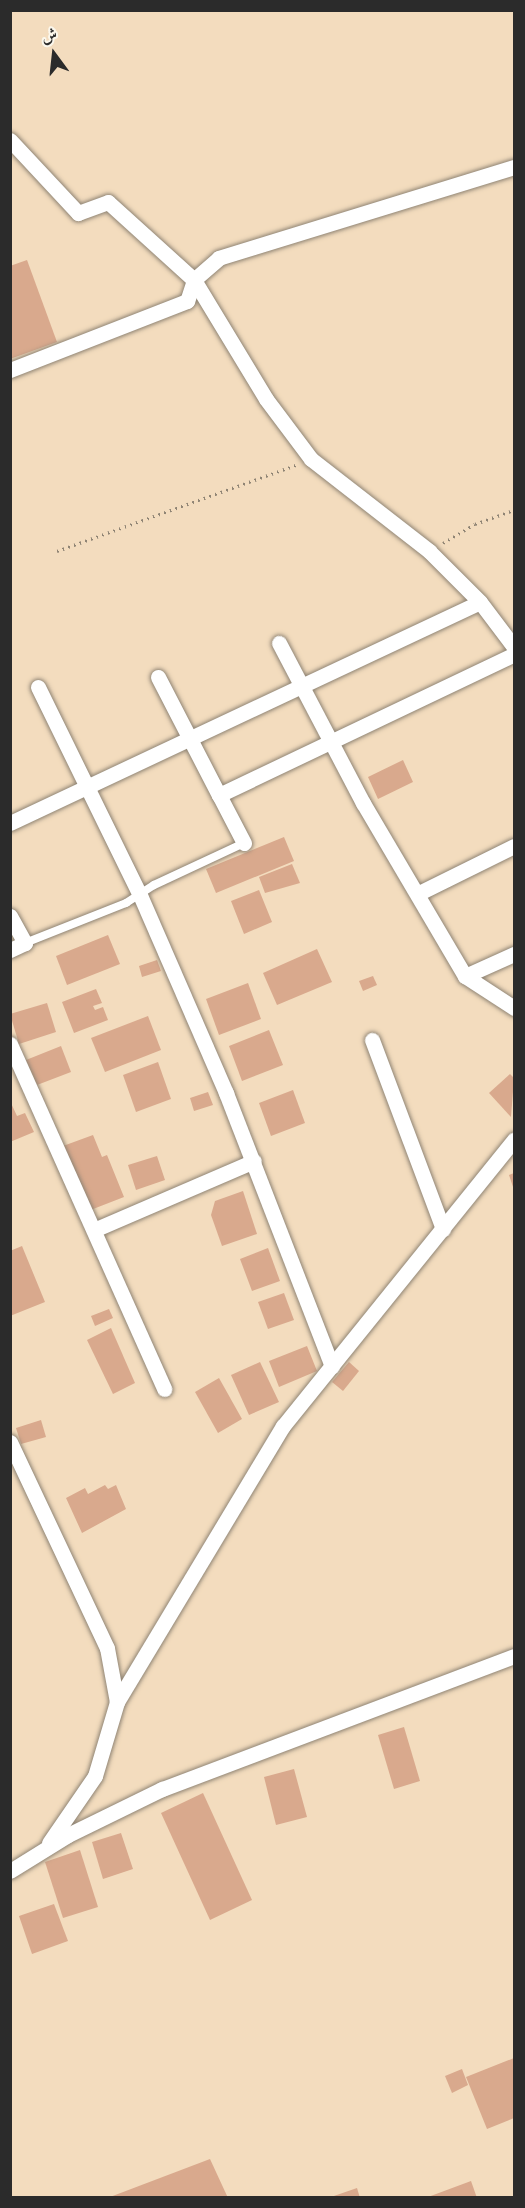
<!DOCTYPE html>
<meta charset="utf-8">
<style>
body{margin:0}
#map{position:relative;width:525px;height:2208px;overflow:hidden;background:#f3dcbe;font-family:"IM FELL English",Amiri,serif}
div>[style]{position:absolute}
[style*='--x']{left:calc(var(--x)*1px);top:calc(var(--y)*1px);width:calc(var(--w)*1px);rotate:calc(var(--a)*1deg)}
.building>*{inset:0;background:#d9a98d}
.path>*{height:3px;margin-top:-1.5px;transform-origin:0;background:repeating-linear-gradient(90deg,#8f8474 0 1.5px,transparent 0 6px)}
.roads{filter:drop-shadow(0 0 2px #8f8474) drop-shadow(0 0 2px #8f8474)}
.lane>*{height:8px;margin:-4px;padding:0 4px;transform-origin:4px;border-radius:4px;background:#fff}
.street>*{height:15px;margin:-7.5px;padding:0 7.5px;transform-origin:7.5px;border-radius:7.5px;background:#fff}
span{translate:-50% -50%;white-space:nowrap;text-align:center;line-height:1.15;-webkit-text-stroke:5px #fbf7ec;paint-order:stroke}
.frame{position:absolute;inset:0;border:12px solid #2b2b2b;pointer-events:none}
.north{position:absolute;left:24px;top:24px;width:60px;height:60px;-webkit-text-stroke:4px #fbf7ec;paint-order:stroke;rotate:345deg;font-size:16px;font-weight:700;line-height:24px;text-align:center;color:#2b2b2b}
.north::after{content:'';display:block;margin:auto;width:21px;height:27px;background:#2b2b2b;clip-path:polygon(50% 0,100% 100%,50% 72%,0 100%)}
</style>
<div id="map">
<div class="building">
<div style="clip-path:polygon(27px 260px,57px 342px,10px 359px,10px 266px)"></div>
<div style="clip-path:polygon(403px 760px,413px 782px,378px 799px,368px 777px)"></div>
<div style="clip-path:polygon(284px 837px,294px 861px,216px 893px,206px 869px)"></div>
<div style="clip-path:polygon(292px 864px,300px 883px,265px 893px,259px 877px)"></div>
<div style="clip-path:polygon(259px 890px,272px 922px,244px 934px,231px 901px)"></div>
<div style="clip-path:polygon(108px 935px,120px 964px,67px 985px,56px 956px)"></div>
<div style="clip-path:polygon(317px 949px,332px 982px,277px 1005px,263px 973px)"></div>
<div style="clip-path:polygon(157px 960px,161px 971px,142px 977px,139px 966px)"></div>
<div style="clip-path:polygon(373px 976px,377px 985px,363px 991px,359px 981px)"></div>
<div style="clip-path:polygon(248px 983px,261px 1019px,219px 1035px,206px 999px)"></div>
<div style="clip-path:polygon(96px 989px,102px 1003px,93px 1006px,95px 1010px,103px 1007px,108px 1020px,74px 1033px,62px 1002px)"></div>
<div style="clip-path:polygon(47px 1003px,56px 1032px,19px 1044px,10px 1014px)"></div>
<div style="clip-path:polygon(148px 1016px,161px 1050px,105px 1072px,91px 1038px)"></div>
<div style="clip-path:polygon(269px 1030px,283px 1065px,242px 1081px,229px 1046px)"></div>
<div style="clip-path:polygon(61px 1046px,71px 1072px,37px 1085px,26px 1060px)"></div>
<div style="clip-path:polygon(158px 1062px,171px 1099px,136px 1112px,123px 1075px)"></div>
<div style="clip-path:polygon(510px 1074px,514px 1078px,511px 1117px,489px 1093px)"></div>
<div style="clip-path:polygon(293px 1090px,305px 1123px,271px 1136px,259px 1103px)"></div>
<div style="clip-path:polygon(208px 1092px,213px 1105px,194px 1111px,190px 1098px)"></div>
<div style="clip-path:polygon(10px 1101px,17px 1116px,25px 1113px,34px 1132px,10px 1142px)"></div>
<div style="clip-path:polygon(93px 1135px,102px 1157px,107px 1155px,124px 1197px,88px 1211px,63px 1146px)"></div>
<div style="clip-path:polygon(157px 1156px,165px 1180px,136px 1190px,128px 1165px)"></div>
<div style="clip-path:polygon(514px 1173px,514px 1190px,509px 1175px)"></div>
<div style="clip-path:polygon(243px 1191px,257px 1234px,222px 1246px,211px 1215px,215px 1201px)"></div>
<div style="clip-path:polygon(22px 1246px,45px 1302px,10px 1316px,10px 1251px)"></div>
<div style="clip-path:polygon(268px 1248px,280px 1281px,252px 1291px,240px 1259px)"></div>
<div style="clip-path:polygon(284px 1293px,294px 1320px,268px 1329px,258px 1302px)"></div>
<div style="clip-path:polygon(109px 1309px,113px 1318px,95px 1326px,91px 1316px)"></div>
<div style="clip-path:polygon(111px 1328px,135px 1383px,113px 1394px,87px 1340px)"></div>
<div style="clip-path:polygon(307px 1346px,317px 1371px,279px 1387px,269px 1361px)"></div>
<div style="clip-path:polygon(260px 1362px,279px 1402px,249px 1415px,231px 1375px)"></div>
<div style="clip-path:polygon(349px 1362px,359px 1371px,343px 1391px,332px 1382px)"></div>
<div style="clip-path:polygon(219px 1378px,242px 1419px,218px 1433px,195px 1392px)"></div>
<div style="clip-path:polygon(41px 1420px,46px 1437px,21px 1444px,16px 1428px)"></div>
<div style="clip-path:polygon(105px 1485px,108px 1489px,116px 1485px,126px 1509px,82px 1533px,66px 1498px,85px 1488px,88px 1494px)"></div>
<div style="clip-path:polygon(404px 1727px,420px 1781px,394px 1789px,378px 1735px)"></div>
<div style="clip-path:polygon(294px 1769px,307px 1817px,276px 1825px,264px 1777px)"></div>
<div style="clip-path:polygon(203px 1793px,252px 1900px,210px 1920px,161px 1813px)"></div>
<div style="clip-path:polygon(121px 1833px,133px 1869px,103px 1879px,92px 1842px)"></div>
<div style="clip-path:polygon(80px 1850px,98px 1907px,63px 1918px,45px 1862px)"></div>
<div style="clip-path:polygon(54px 1904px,68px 1941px,32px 1954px,19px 1916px)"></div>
<div style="clip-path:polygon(514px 2058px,514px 2118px,487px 2129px,466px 2077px)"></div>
<div style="clip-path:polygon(462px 2069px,468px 2085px,452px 2093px,445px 2076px)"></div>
<div style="clip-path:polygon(210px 2159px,228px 2198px,110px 2198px,110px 2197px)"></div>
<div style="clip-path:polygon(471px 2181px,477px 2198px,428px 2198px,428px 2197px)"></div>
<div style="clip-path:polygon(357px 2188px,360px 2198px,331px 2198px,331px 2197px)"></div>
</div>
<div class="path">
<div style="--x:443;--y:543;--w:37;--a:-31"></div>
<div style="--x:475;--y:524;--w:41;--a:-19.7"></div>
<div style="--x:57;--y:551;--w:256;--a:-19.8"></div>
</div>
<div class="roads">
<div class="lane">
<div style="--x:25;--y:943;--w:109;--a:-21.6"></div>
<div style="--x:126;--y:903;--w:33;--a:-33"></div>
<div style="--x:154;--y:885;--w:99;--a:-25"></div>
</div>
<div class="street">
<div style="--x:10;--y:140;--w:100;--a:47"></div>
<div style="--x:78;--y:213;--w:32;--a:-20"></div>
<div style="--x:108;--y:202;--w:116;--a:42.2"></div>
<div style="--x:194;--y:280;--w:22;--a:108"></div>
<div style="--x:187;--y:301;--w:190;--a:158.7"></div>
<div style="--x:514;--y:167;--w:309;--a:162.9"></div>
<div style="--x:219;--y:258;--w:33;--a:139"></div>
<div style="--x:194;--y:280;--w:139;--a:58.8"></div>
<div style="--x:266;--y:399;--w:75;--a:53.1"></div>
<div style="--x:311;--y:459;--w:150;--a:37.9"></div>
<div style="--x:429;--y:551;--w:72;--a:45"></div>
<div style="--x:480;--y:602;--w:56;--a:52.9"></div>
<div style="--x:279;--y:643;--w:181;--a:62.3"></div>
<div style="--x:363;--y:803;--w:201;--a:59.5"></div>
<div style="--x:465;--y:976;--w:59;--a:33.1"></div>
<div style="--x:158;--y:677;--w:133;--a:62.7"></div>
<div style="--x:38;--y:687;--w:232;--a:63.9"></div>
<div style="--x:140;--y:895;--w:216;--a:66.5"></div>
<div style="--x:226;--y:1093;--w:293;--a:68.8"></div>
<div style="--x:10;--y:823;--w:519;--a:-25.18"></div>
<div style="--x:244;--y:843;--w:54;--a:-117.5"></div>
<div style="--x:219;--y:795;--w:327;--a:-25.5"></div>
<div style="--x:419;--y:893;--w:106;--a:-26.3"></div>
<div style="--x:10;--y:916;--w:31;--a:61"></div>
<div style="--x:25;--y:943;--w:17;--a:155"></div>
<div style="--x:465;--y:976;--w:54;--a:-24.2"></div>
<div style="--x:372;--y:1040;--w:202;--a:69.4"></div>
<div style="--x:10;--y:1044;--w:378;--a:65.9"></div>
<div style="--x:94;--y:1230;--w:174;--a:-23.3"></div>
<div style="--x:10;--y:1442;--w:228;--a:64.8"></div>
<div style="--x:107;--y:1648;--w:55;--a:79.5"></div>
<div style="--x:117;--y:1702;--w:77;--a:106.6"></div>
<div style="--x:95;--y:1776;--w:81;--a:124.5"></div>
<div style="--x:117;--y:1702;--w:322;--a:-59"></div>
<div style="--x:283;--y:1426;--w:368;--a:-51.1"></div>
<div style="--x:10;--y:1871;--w:68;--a:-31.8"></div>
<div style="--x:68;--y:1835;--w:105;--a:-26.1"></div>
<div style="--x:162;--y:1789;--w:376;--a:-20.7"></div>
</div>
</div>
<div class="frame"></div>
<div class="north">ش</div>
</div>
